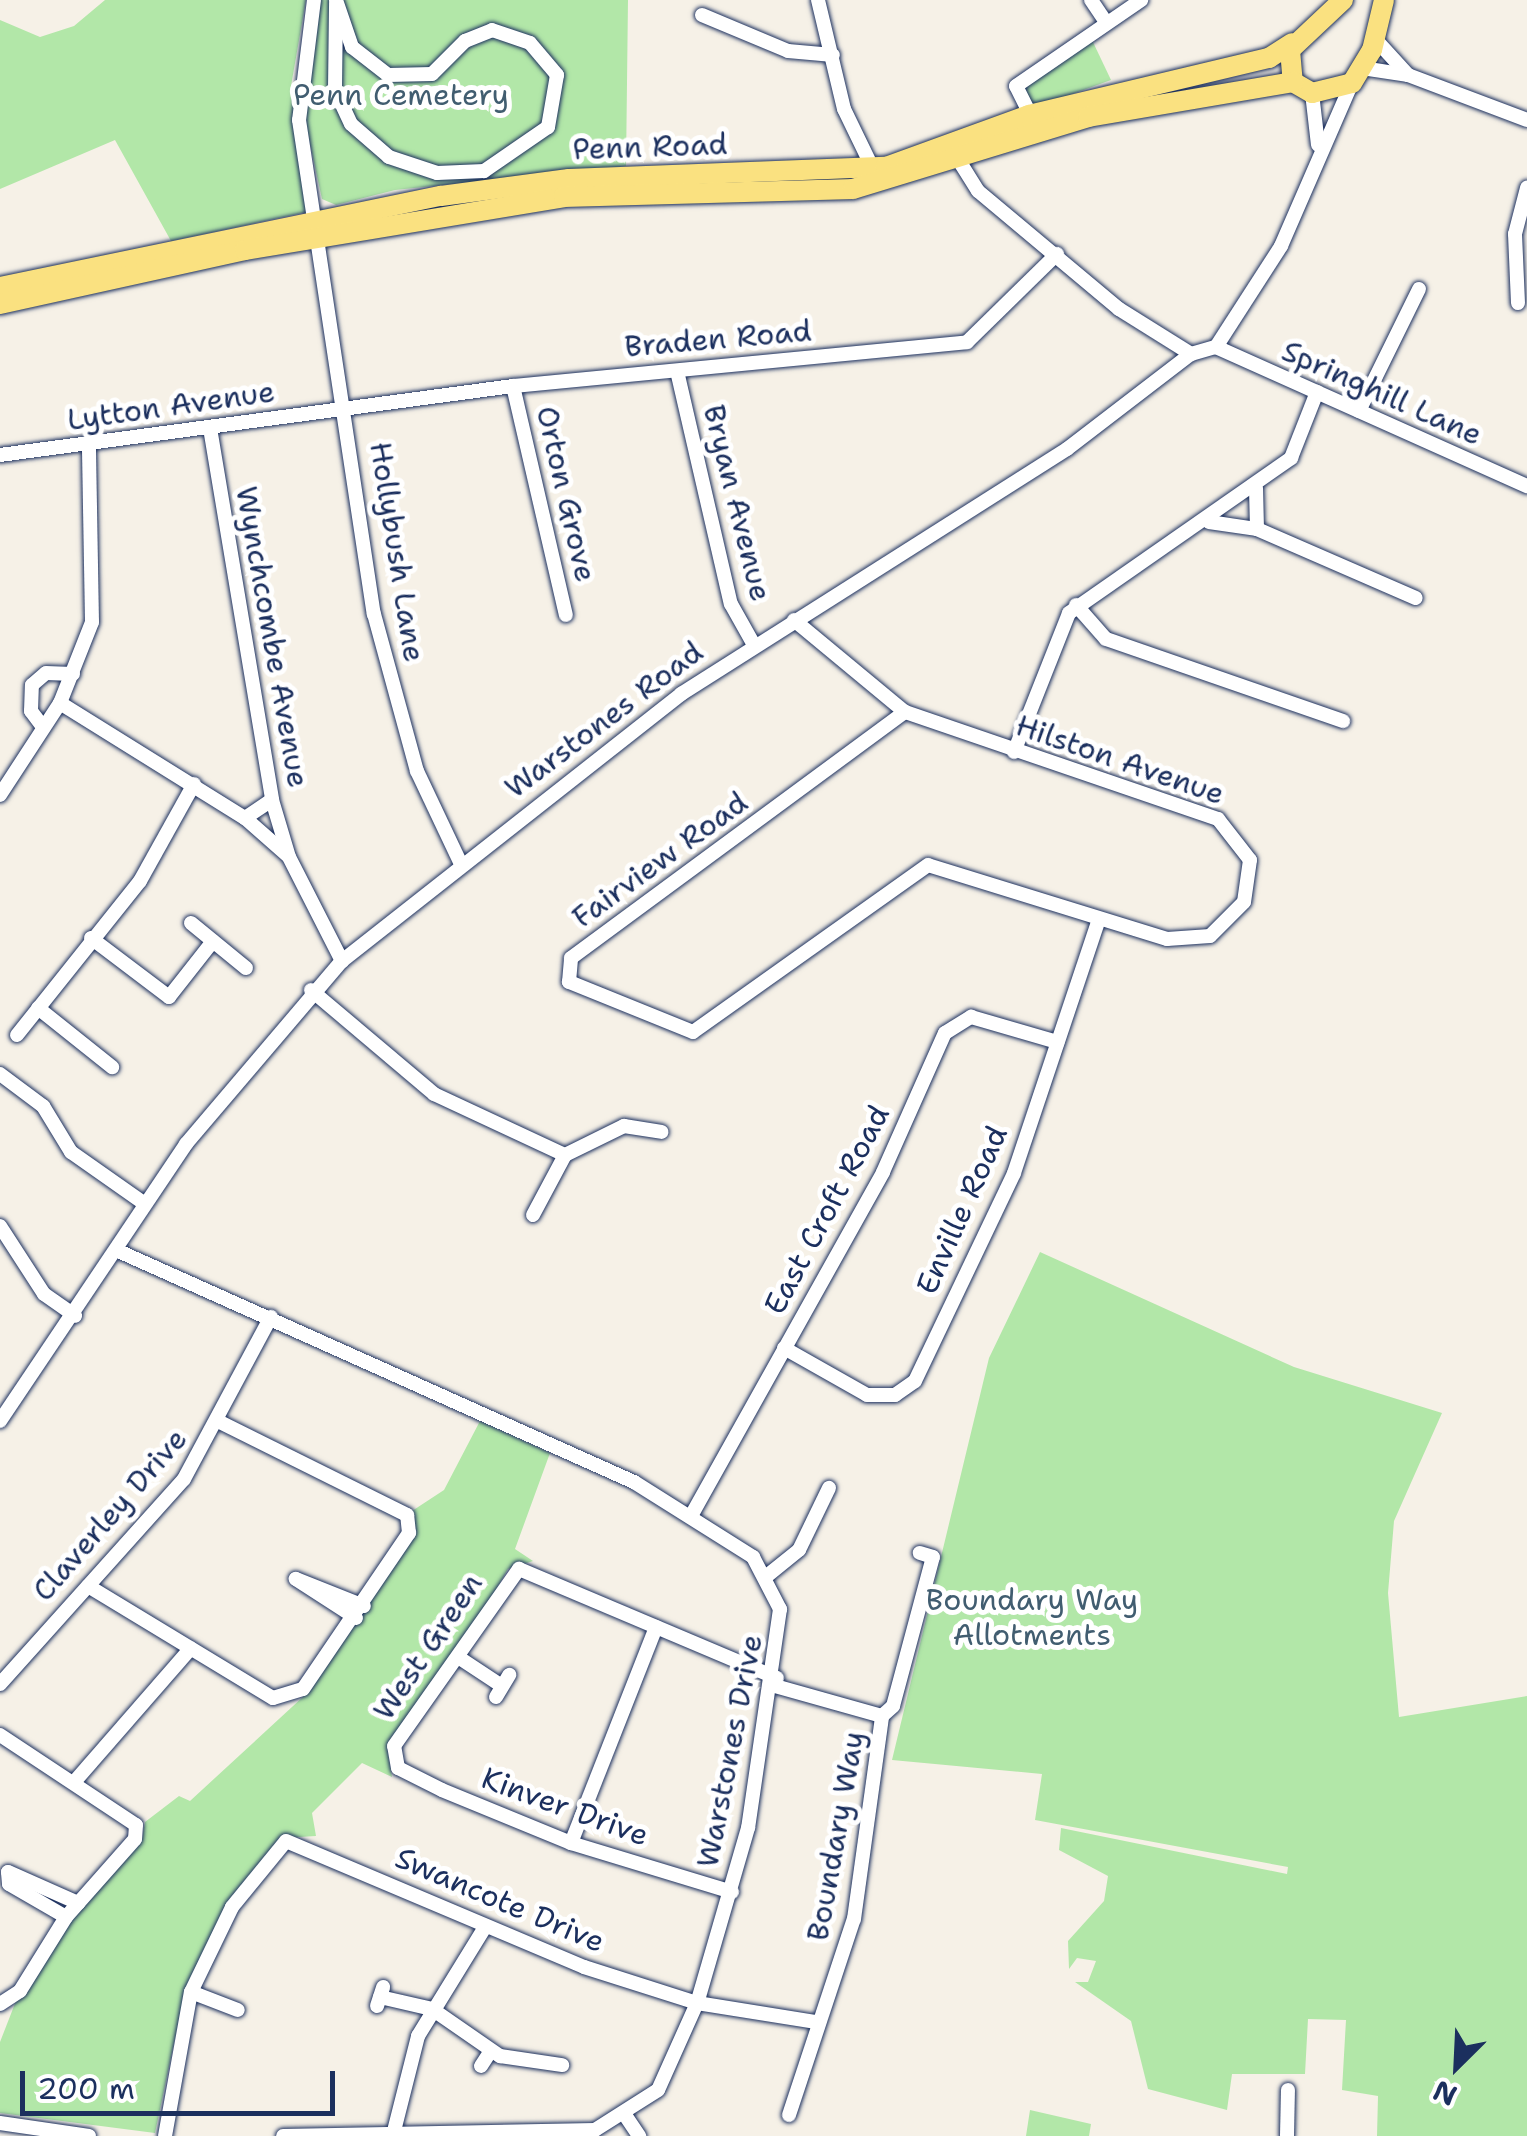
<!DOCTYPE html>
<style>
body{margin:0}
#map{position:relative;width:1527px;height:2136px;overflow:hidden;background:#f6f1e7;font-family:"Shantell Sans",sans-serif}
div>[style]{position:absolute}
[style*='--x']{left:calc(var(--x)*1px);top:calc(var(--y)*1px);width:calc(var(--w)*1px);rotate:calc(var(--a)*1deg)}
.green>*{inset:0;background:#b2e7a8}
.roads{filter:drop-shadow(0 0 2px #1b2f5e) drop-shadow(0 0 2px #1b2f5e)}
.minor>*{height:14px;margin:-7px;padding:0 7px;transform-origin:7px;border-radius:7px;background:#fff}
.highway>*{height:20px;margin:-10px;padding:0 10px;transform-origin:10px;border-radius:10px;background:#fae180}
span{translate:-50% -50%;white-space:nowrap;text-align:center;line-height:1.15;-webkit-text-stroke:10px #fff;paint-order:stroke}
.park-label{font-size:30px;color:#415d70}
.street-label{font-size:30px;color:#1b2f5e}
.north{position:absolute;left:1407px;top:2016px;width:100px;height:100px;-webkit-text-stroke:8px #fff;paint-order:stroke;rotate:204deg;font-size:28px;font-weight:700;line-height:40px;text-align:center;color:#1b2f5e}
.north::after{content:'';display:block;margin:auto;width:35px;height:45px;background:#1b2f5e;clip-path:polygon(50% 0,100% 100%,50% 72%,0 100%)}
.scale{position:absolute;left:20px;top:2071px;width:315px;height:45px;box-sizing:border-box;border:5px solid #1b2f5e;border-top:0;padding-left:12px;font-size:30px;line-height:35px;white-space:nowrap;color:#1b2f5e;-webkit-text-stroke:8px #fff;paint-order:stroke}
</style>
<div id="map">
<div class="green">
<div style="clip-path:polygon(105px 0,306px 0,291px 86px,307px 212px,171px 241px,115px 140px,0 189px,0 20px,40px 37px,74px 26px)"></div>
<div style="clip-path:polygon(315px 0,628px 0,626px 166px,395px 190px,336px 205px,322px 199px,303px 112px)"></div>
<div style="clip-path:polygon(1092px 40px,1111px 80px,1028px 110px,1025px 85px)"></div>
<div style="clip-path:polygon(1040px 1252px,1294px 1367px,1442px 1413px,1394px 1521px,1388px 1593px,1399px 1717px,1527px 1696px,1527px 2136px,1377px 2136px,1378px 2096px,1342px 2090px,1346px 2020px,1308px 2019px,1305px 2074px,1232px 2074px,1227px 2110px,1148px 2089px,1131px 2021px,1075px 1982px,1088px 1982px,1096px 1961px,1077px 1958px,1069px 1969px,1068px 1941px,1104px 1901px,1108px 1876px,1059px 1850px,1061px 1828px,1287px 1874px,1288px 1867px,1035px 1820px,1042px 1774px,892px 1760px,989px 1358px)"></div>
<div style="clip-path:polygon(480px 1421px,550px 1453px,515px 1549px,533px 1561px,508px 1569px,458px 1654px,387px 1745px,392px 1777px,362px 1763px,312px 1813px,316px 1836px,283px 1838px,232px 1902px,182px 2005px,155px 2133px,0 2113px,0 2042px,16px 2001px,75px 1914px,142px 1839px,145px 1822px,179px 1796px,190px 1801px,305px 1695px,416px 1531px,412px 1511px,444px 1490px)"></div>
<div style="clip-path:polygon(1030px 2110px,1091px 2124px,1089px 2136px,1026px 2136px)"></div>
</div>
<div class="roads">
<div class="minor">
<div style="--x:314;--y:0;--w:121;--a:97.1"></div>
<div style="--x:299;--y:120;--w:500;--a:81.4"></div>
<div style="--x:374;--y:614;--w:163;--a:74.7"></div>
<div style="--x:417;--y:771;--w:103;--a:64.7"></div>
<div style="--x:336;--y:0;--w:50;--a:71.2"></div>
<div style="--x:352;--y:47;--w:46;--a:37.9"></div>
<div style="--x:388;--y:75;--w:44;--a:-1.3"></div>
<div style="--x:432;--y:74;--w:47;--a:-45"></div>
<div style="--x:465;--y:41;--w:29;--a:-22"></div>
<div style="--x:492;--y:30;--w:40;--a:18.9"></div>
<div style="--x:530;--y:43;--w:42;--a:49.8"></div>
<div style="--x:557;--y:75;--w:53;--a:99.8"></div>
<div style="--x:548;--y:127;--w:78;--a:145.5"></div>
<div style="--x:484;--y:171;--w:47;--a:177.6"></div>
<div style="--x:437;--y:173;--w:51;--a:-161.6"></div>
<div style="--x:389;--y:157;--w:50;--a:-139"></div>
<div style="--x:351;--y:124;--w:38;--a:-115"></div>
<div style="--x:335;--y:89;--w:86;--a:-89.3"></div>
<div style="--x:818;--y:0;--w:112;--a:76.6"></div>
<div style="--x:844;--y:109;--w:67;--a:64.2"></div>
<div style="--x:1091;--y:0;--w:27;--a:56"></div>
<div style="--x:702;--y:15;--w:93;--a:22.7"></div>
<div style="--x:788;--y:51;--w:45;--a:5.1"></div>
<div style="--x:1362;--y:68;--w:47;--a:8.7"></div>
<div style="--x:1408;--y:75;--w:47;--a:-132.4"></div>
<div style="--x:1408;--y:75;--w:127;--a:20.7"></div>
<div style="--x:1312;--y:93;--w:52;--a:83.4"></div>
<div style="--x:1034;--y:122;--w:40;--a:-116.6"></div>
<div style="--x:1016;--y:86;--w:152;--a:-34.5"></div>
<div style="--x:953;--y:151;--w:47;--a:58"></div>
<div style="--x:978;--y:191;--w:184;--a:39.9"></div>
<div style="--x:1119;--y:309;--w:85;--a:32"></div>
<div style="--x:1518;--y:303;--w:69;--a:-92.5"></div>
<div style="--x:1515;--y:234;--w:48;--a:-75.4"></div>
<div style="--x:1216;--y:347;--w:341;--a:24.1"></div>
<div style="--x:677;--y:371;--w:239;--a:77"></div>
<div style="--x:731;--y:604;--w:47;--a:60.7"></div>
<div style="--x:513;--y:386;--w:235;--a:77"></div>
<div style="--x:1359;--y:411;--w:136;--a:-63.8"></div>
<div style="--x:210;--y:428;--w:377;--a:80.5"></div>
<div style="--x:272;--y:800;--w:59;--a:73.4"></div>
<div style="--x:289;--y:857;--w:117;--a:63"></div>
<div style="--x:0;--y:455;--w:518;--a:-7.66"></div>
<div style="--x:513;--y:386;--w:456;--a:-5.5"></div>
<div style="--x:967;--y:342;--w:126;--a:-44.4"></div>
<div style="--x:1209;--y:522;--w:49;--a:8.3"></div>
<div style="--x:1257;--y:529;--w:41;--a:-91.4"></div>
<div style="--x:1257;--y:529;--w:173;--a:23.5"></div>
<div style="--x:1076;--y:605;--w:45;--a:48.6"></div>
<div style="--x:1106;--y:639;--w:251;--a:19.1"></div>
<div style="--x:794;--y:620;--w:144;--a:39.7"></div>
<div style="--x:905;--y:712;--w:331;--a:18.9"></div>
<div style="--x:1218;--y:819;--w:52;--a:52"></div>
<div style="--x:1250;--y:860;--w:42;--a:98.1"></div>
<div style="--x:1244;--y:902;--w:48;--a:135"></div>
<div style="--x:1210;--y:936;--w:43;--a:176"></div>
<div style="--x:1167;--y:939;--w:250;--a:-162.8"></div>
<div style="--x:928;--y:865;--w:288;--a:144.6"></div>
<div style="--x:693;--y:1032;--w:134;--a:-158"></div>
<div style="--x:569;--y:982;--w:24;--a:-85"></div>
<div style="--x:571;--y:958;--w:415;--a:-36.4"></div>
<div style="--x:60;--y:703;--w:218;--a:31.9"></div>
<div style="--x:245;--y:818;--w:56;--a:41.4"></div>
<div style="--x:43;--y:727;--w:20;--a:-127"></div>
<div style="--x:31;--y:711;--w:26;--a:-88"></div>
<div style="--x:32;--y:685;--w:18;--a:-41"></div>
<div style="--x:46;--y:673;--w:27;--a:2"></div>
<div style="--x:1014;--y:752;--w:149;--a:-68.4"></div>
<div style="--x:1069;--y:613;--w:271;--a:-34.9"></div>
<div style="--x:1291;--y:458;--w:71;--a:-68.5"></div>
<div style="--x:0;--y:795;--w:110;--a:-56.9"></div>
<div style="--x:60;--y:703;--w:87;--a:-68.4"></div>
<div style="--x:92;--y:622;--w:177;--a:-91"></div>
<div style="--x:245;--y:818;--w:32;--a:-34"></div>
<div style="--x:191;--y:923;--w:71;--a:39.3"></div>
<div style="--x:91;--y:938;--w:98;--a:37.1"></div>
<div style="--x:169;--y:997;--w:71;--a:-51.8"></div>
<div style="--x:311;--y:990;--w:161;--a:40.2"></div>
<div style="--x:434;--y:1094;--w:145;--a:25"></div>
<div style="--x:565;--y:1155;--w:68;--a:118.1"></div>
<div style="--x:38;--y:1008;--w:95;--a:38.6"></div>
<div style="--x:17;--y:1035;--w:197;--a:-51.4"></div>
<div style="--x:140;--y:881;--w:111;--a:-60.9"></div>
<div style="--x:0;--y:1074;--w:54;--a:36.7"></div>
<div style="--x:43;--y:1106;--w:54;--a:58.7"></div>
<div style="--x:71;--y:1152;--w:90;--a:35.1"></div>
<div style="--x:565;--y:1155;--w:66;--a:-26.2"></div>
<div style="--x:624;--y:1126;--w:38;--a:9"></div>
<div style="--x:0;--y:1226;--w:81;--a:57.1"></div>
<div style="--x:44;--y:1294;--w:38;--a:35"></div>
<div style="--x:116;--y:1250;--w:568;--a:24.13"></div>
<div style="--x:634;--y:1482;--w:141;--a:32.2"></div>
<div style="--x:753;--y:1557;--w:59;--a:62.6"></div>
<div style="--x:780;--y:1609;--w:221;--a:98.3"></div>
<div style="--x:748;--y:1828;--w:182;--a:106.2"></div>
<div style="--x:697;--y:2003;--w:95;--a:114.1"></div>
<div style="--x:658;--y:2090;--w:75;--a:147.6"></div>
<div style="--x:595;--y:2130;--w:312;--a:178.9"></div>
<div style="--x:784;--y:1348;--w:95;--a:29.5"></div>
<div style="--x:867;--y:1395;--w:28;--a:0"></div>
<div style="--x:895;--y:1395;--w:24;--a:-35"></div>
<div style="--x:915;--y:1381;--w:230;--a:-64.5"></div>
<div style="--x:1014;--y:1173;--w:268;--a:-71.5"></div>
<div style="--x:0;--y:1421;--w:334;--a:-56.1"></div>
<div style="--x:186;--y:1144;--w:240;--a:-49.6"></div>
<div style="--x:342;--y:961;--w:432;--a:-38.2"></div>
<div style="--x:681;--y:694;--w:457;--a:-32.4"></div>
<div style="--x:1067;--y:449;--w:156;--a:-37.5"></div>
<div style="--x:1191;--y:354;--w:26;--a:-16"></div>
<div style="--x:1216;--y:347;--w:120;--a:-57.2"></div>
<div style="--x:1281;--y:246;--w:178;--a:-66.5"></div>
<div style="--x:691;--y:1516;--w:394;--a:-60.8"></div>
<div style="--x:883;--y:1172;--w:152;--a:-66"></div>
<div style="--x:945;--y:1033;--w:31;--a:-32"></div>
<div style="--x:971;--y:1017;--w:90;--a:16.2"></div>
<div style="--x:768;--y:1575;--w:40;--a:-39"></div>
<div style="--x:799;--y:1550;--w:69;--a:-64.2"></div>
<div style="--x:88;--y:1586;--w:216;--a:31.2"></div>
<div style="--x:273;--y:1698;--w:31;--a:-17"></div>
<div style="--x:303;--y:1689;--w:189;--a:-55.8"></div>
<div style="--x:409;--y:1533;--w:18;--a:-96"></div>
<div style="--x:407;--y:1515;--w:207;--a:-153.6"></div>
<div style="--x:356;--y:1618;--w:72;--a:-147"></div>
<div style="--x:296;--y:1579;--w:73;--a:21.7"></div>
<div style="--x:461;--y:1659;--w:49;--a:33.4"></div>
<div style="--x:0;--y:1684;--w:275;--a:-48.1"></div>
<div style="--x:184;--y:1479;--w:184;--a:-61.8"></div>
<div style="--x:775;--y:1686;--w:111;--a:15.7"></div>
<div style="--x:496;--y:1697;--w:26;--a:-59"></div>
<div style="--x:882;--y:1716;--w:15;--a:-42"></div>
<div style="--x:893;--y:1706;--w:154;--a:-75"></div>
<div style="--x:933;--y:1557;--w:14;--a:-163"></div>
<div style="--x:0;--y:1735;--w:163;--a:33.5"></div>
<div style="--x:136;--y:1825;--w:14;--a:94"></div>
<div style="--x:135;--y:1839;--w:104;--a:131.5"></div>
<div style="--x:66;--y:1917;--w:87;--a:121.9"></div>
<div style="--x:20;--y:1991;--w:24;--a:147"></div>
<div style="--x:75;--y:1781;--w:176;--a:-48.9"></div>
<div style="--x:571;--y:1843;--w:232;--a:-68.5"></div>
<div style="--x:732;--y:1892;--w:168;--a:-163.1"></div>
<div style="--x:571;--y:1843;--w:139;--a:-157.7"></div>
<div style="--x:442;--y:1790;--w:49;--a:-153.4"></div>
<div style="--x:398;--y:1768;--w:22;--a:-100"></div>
<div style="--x:394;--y:1746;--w:217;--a:-54.8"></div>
<div style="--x:519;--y:1569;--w:280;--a:22.9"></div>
<div style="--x:66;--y:1917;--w:66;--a:-149.9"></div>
<div style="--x:9;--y:1884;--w:12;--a:-95"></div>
<div style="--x:8;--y:1872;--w:77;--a:23.9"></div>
<div style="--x:191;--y:1992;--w:50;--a:21"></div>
<div style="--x:380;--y:1997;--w:53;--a:13"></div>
<div style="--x:432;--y:2009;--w:83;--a:34.7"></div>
<div style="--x:500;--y:2056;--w:63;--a:8.3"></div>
<div style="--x:377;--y:2006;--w:20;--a:-72"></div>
<div style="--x:481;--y:2066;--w:17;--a:-57"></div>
<div style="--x:789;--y:2115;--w:206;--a:-71.7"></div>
<div style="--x:854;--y:1919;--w:205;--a:-82.1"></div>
<div style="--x:627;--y:2118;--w:22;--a:56"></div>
<div style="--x:0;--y:2123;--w:90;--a:8.3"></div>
<div style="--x:393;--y:2135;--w:102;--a:-75.8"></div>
<div style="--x:418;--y:2036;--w:128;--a:-58.4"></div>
<div style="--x:165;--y:2136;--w:146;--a:-79.8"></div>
<div style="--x:191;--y:1992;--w:94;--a:-64.2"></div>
<div style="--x:232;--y:1907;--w:85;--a:-50.7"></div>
<div style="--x:286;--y:1841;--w:324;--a:22.9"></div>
<div style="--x:584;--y:1967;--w:119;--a:17.7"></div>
<div style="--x:697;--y:2003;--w:121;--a:9.1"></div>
<div style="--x:1287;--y:2136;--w:46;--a:-88.8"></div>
</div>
<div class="highway">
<div style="--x:1343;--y:0;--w:73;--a:136.7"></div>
<div style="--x:1290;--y:50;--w:32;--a:85"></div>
<div style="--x:1293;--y:82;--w:22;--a:30"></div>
<div style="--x:1312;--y:93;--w:41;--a:-14"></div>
<div style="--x:1352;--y:83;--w:39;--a:-59"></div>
<div style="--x:1372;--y:50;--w:51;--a:-76.5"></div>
<div style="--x:0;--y:287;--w:450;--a:-11.7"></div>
<div style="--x:441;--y:196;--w:129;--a:-7.6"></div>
<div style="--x:569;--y:179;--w:317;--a:-2.2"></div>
<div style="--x:886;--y:167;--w:152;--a:-20"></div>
<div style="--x:1029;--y:115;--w:247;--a:-13.4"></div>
<div style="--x:1269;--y:58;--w:27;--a:-33"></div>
<div style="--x:0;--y:304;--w:251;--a:-12.4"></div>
<div style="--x:245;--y:250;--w:323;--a:-9.4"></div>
<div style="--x:564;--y:197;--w:289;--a:-1.6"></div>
<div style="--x:853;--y:189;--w:246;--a:-17"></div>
<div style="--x:1088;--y:117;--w:208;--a:-9.7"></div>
</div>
</div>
<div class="park-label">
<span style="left:401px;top:95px">Penn Cemetery</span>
<span style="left:1032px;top:1617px">Boundary Way<br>Allotments</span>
</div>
<div class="street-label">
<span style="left:650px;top:147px;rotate:-2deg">Penn Road</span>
<span style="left:718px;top:339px;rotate:-5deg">Braden Road</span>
<span style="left:1382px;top:393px;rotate:24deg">Springhill Lane</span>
<span style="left:171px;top:406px;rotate:-8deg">Lytton Avenue</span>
<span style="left:566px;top:494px;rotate:77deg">Orton Grove</span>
<span style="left:737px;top:503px;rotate:76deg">Bryan Avenue</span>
<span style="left:397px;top:552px;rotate:81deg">Hollybush Lane</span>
<span style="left:272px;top:637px;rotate:80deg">Wynchcombe Avenue</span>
<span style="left:604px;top:720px;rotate:-37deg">Warstones Road</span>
<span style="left:1120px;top:760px;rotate:19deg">Hilston Avenue</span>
<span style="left:660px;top:860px;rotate:-36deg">Fairview Road</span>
<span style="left:827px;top:1210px;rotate:-62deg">East Croft Road</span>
<span style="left:962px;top:1210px;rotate:-66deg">Enville Road</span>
<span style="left:110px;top:1515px;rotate:-49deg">Claverley Drive</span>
<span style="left:428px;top:1647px;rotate:-56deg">West Green</span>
<span style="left:730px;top:1751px;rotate:-79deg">Warstones Drive</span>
<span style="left:565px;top:1807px;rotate:20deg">Kinver Drive</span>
<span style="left:836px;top:1836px;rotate:-80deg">Boundary Way</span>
<span style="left:500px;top:1900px;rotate:23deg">Swancote Drive</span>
</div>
<div class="north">N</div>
<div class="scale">200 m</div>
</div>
